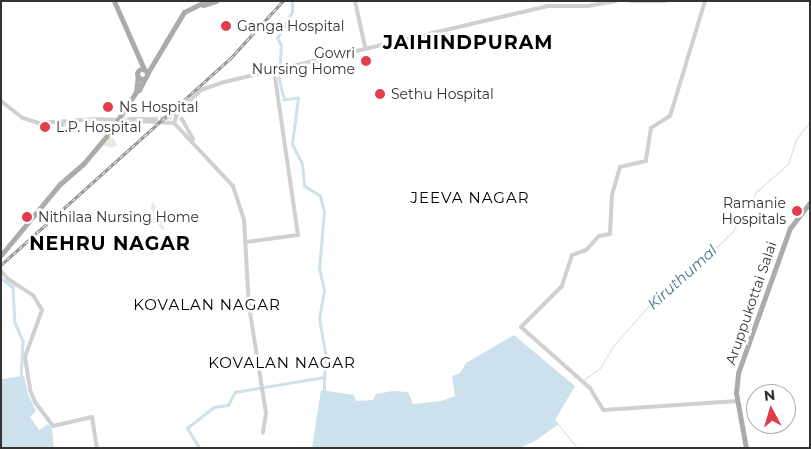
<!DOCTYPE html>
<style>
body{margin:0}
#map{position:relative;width:811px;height:449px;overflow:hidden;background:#fff;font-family:Montserrat,sans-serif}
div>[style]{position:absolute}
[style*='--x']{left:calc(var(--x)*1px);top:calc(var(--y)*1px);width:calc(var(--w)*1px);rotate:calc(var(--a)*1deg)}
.green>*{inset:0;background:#e6ecdf}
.water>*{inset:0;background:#cce1eb}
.stream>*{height:1px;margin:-0.5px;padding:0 0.5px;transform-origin:0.5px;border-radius:0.5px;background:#cce1eb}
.canal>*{height:2.5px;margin:-1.25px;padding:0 1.25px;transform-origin:1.25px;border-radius:1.25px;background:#cce1eb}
.minor-tunnel>*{height:4px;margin-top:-2px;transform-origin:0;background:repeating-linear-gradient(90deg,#d6d6d6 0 4px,transparent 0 6px)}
.minor>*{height:4px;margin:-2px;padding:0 2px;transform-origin:2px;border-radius:2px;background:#d0d0d0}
.major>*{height:5px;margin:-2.5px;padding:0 2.5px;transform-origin:2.5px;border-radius:2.5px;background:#ababab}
.major>.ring{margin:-2.5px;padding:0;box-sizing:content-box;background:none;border:5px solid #ababab;border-radius:50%}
.rail>*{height:3px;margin-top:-1.5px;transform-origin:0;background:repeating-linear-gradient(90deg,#fff 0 4px,#888 0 8px);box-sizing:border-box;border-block:1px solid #888}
.dots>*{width:14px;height:14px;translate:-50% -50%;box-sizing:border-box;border:2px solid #fff;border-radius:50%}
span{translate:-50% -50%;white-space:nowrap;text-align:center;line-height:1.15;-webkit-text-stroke:5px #fff;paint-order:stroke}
.poi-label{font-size:14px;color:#333}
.left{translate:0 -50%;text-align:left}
.right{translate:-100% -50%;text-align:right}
.street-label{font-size:14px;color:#333}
.neighbourhood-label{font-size:15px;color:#000;letter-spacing:1px}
.water-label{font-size:15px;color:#417795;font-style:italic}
.district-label{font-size:19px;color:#000;font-weight:700;letter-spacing:1px}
.frame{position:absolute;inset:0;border:2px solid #333;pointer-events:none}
.north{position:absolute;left:746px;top:384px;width:50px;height:50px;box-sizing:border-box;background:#fff;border:1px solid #adadad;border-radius:50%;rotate:354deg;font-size:14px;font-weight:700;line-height:20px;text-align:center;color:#333}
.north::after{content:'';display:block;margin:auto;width:18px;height:22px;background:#e33c4d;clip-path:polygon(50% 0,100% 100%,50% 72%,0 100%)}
</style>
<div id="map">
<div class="green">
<div style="clip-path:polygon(112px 134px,117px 145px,112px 148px,103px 145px)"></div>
<div style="clip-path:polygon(154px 203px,165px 231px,152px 221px,151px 204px)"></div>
</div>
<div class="water">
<div style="clip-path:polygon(514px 335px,575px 386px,555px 420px,559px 424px,535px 441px,520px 448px,312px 448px,321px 390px,354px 395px,356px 401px,373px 400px,376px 394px,393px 391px,408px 392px,413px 404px,441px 401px,455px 396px,452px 376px,460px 373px,466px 363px)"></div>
<div style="clip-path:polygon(24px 376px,28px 394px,36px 411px,30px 417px,39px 430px,48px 424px,52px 429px,54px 448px,1px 448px,1px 379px)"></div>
</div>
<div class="stream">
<div style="--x:808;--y:1;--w:4;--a:56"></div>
<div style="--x:583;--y:380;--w:21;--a:-35"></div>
<div style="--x:600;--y:368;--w:26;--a:-59"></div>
<div style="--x:613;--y:346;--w:72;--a:-48.4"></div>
<div style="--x:661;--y:292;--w:29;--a:-31"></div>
<div style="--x:686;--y:277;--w:66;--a:-44.4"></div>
<div style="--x:733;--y:231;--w:45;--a:-59.5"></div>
<div style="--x:756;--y:192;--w:43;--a:-41.2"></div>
<div style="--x:788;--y:164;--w:26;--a:-72"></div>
<div style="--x:796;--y:139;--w:22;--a:-51"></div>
<div style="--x:557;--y:423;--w:32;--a:51"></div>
</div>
<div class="canal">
<div style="--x:1;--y:278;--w:15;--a:37"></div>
<div style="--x:13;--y:287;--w:35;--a:87"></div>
<div style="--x:15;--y:322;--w:21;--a:67"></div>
<div style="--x:23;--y:341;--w:37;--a:93"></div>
<div style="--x:324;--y:393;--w:16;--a:-90"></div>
<div style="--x:199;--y:448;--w:23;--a:-121"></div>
<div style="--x:187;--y:428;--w:34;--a:-38"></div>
<div style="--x:214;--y:407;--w:14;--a:-8"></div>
<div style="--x:228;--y:405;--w:15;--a:-62"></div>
<div style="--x:235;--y:392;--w:90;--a:-9.6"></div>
<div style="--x:324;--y:377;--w:19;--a:-84"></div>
<div style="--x:326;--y:358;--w:40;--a:-100"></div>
<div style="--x:319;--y:319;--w:29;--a:-80"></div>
<div style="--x:324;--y:290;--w:22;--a:-103"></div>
<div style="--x:319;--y:269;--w:57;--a:-85"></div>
<div style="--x:324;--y:212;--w:16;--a:-104"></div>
<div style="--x:320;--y:196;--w:19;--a:-148"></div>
<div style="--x:304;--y:186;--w:22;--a:-95"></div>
<div style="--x:302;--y:164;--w:22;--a:-117"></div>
<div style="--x:292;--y:144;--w:46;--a:-82.6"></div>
<div style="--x:298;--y:98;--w:14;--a:172"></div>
<div style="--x:284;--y:100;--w:21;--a:-104"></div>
<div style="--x:279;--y:80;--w:34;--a:-87"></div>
<div style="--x:281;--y:46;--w:9;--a:-117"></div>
<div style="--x:277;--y:38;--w:30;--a:-60"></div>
<div style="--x:292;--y:12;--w:11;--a:-90"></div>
</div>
<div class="minor-tunnel">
<div style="--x:154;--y:119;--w:14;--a:-4"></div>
<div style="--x:168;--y:118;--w:8;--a:-30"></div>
<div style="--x:175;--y:114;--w:9;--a:36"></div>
</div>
<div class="minor">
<div style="--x:355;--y:1;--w:47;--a:77.7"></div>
<div style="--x:630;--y:1;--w:36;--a:0"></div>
<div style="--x:705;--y:1;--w:120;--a:106.9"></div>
<div style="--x:670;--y:116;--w:22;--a:148"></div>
<div style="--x:651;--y:128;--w:33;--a:99"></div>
<div style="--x:646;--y:161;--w:27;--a:167"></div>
<div style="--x:620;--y:167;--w:29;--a:106"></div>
<div style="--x:612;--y:195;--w:39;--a:93"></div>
<div style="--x:610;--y:234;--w:11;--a:170"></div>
<div style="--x:599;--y:236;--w:19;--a:133"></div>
<div style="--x:586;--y:250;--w:15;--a:160"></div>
<div style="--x:572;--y:255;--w:33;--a:108"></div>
<div style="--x:562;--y:286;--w:58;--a:135"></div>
<div style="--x:521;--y:327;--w:92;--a:41.5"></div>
<div style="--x:590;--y:388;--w:26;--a:59"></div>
<div style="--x:603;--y:410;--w:135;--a:-3.8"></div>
<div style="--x:1;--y:101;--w:28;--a:38"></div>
<div style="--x:23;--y:118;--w:16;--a:18"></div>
<div style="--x:38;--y:123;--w:60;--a:-3.8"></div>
<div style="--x:98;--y:119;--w:76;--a:3"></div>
<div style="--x:174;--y:123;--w:86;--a:46.9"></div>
<div style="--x:233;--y:186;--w:36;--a:72"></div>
<div style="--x:244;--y:220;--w:86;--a:86.7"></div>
<div style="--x:249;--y:306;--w:108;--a:81"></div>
<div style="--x:266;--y:413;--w:20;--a:99"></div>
<div style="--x:129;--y:119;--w:25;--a:0"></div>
<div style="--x:182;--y:119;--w:23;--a:61"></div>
<div style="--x:174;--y:123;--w:11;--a:-68"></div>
<div style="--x:178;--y:113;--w:33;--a:-45"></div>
<div style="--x:201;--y:90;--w:24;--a:-19"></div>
<div style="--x:224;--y:82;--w:332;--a:-13.2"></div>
<div style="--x:547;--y:6;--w:41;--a:0"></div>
<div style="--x:588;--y:6;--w:28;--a:-10"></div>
<div style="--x:59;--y:125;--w:18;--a:-3"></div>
<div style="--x:246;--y:242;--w:52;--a:-7.7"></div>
<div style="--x:298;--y:235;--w:167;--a:-98.3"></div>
<div style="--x:1;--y:271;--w:11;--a:49"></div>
<div style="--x:8;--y:279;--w:30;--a:33"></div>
<div style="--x:33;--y:295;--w:17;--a:59"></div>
<div style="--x:42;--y:310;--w:50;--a:109.9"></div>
<div style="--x:25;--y:357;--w:33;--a:81"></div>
<div style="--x:30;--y:390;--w:13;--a:67"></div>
<div style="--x:35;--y:402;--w:30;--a:53"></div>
<div style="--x:53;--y:426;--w:40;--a:-13"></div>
<div style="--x:92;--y:417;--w:31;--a:81"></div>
</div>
<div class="major">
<div style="--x:114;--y:1;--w:74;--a:66.2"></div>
<div style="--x:203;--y:5;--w:14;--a:-17"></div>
<div class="ring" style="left:137px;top:69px;width:5px;height:5px"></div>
<div style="--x:147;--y:74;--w:72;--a:-59.2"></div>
<div style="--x:184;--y:12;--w:25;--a:-26"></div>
<div style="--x:139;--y:90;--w:13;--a:-63"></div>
<div style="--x:1;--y:255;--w:92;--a:-50.3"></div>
<div style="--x:60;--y:184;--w:32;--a:-41"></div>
<div style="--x:84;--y:163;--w:39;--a:-50"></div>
<div style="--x:109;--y:133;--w:49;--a:-56.6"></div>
<div style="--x:136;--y:92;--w:16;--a:-83"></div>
<div style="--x:746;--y:448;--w:56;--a:-100.3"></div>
<div style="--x:736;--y:393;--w:20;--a:-84"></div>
<div style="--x:738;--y:373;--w:154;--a:-70.3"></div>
<div style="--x:790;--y:228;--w:33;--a:-52"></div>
</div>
<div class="rail">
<div style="--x:1;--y:265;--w:308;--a:-42"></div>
<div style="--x:230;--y:59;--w:79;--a:-47.6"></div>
</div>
<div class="dots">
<div style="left:226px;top:26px;background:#e33c4d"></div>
<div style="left:366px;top:61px;background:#e33c4d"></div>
<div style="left:380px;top:94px;background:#e33c4d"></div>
<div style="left:108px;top:107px;background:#e33c4d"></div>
<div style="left:45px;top:127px;background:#e33c4d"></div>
<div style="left:797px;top:211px;background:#e33c4d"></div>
<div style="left:27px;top:217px;background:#e33c4d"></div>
</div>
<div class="poi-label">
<span class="left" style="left:237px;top:26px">Ganga Hospital</span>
<span class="right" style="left:355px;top:61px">Gowri<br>Nursing Home</span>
<span class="left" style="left:391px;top:94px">Sethu Hospital</span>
<span class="left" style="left:119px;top:107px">Ns Hospital</span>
<span class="left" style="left:56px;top:127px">L.P. Hospital</span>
<span class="right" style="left:786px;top:211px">Ramanie<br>Hospitals</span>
<span class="left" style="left:38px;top:217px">Nithilaa Nursing Home</span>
</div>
<div class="street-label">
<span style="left:751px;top:303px;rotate:-71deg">Aruppukottai Salai</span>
</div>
<div class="neighbourhood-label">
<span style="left:470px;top:198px">JEEVA NAGAR</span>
<span style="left:207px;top:305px">KOVALAN NAGAR</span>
<span style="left:282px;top:363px">KOVALAN NAGAR</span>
</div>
<div class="water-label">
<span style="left:682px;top:277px;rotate:-42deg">Kiruthumal</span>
</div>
<div class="district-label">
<span style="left:468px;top:43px">JAIHINDPURAM</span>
<span style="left:110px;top:244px">NEHRU NAGAR</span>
</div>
<div class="frame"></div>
<div class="north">N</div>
</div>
